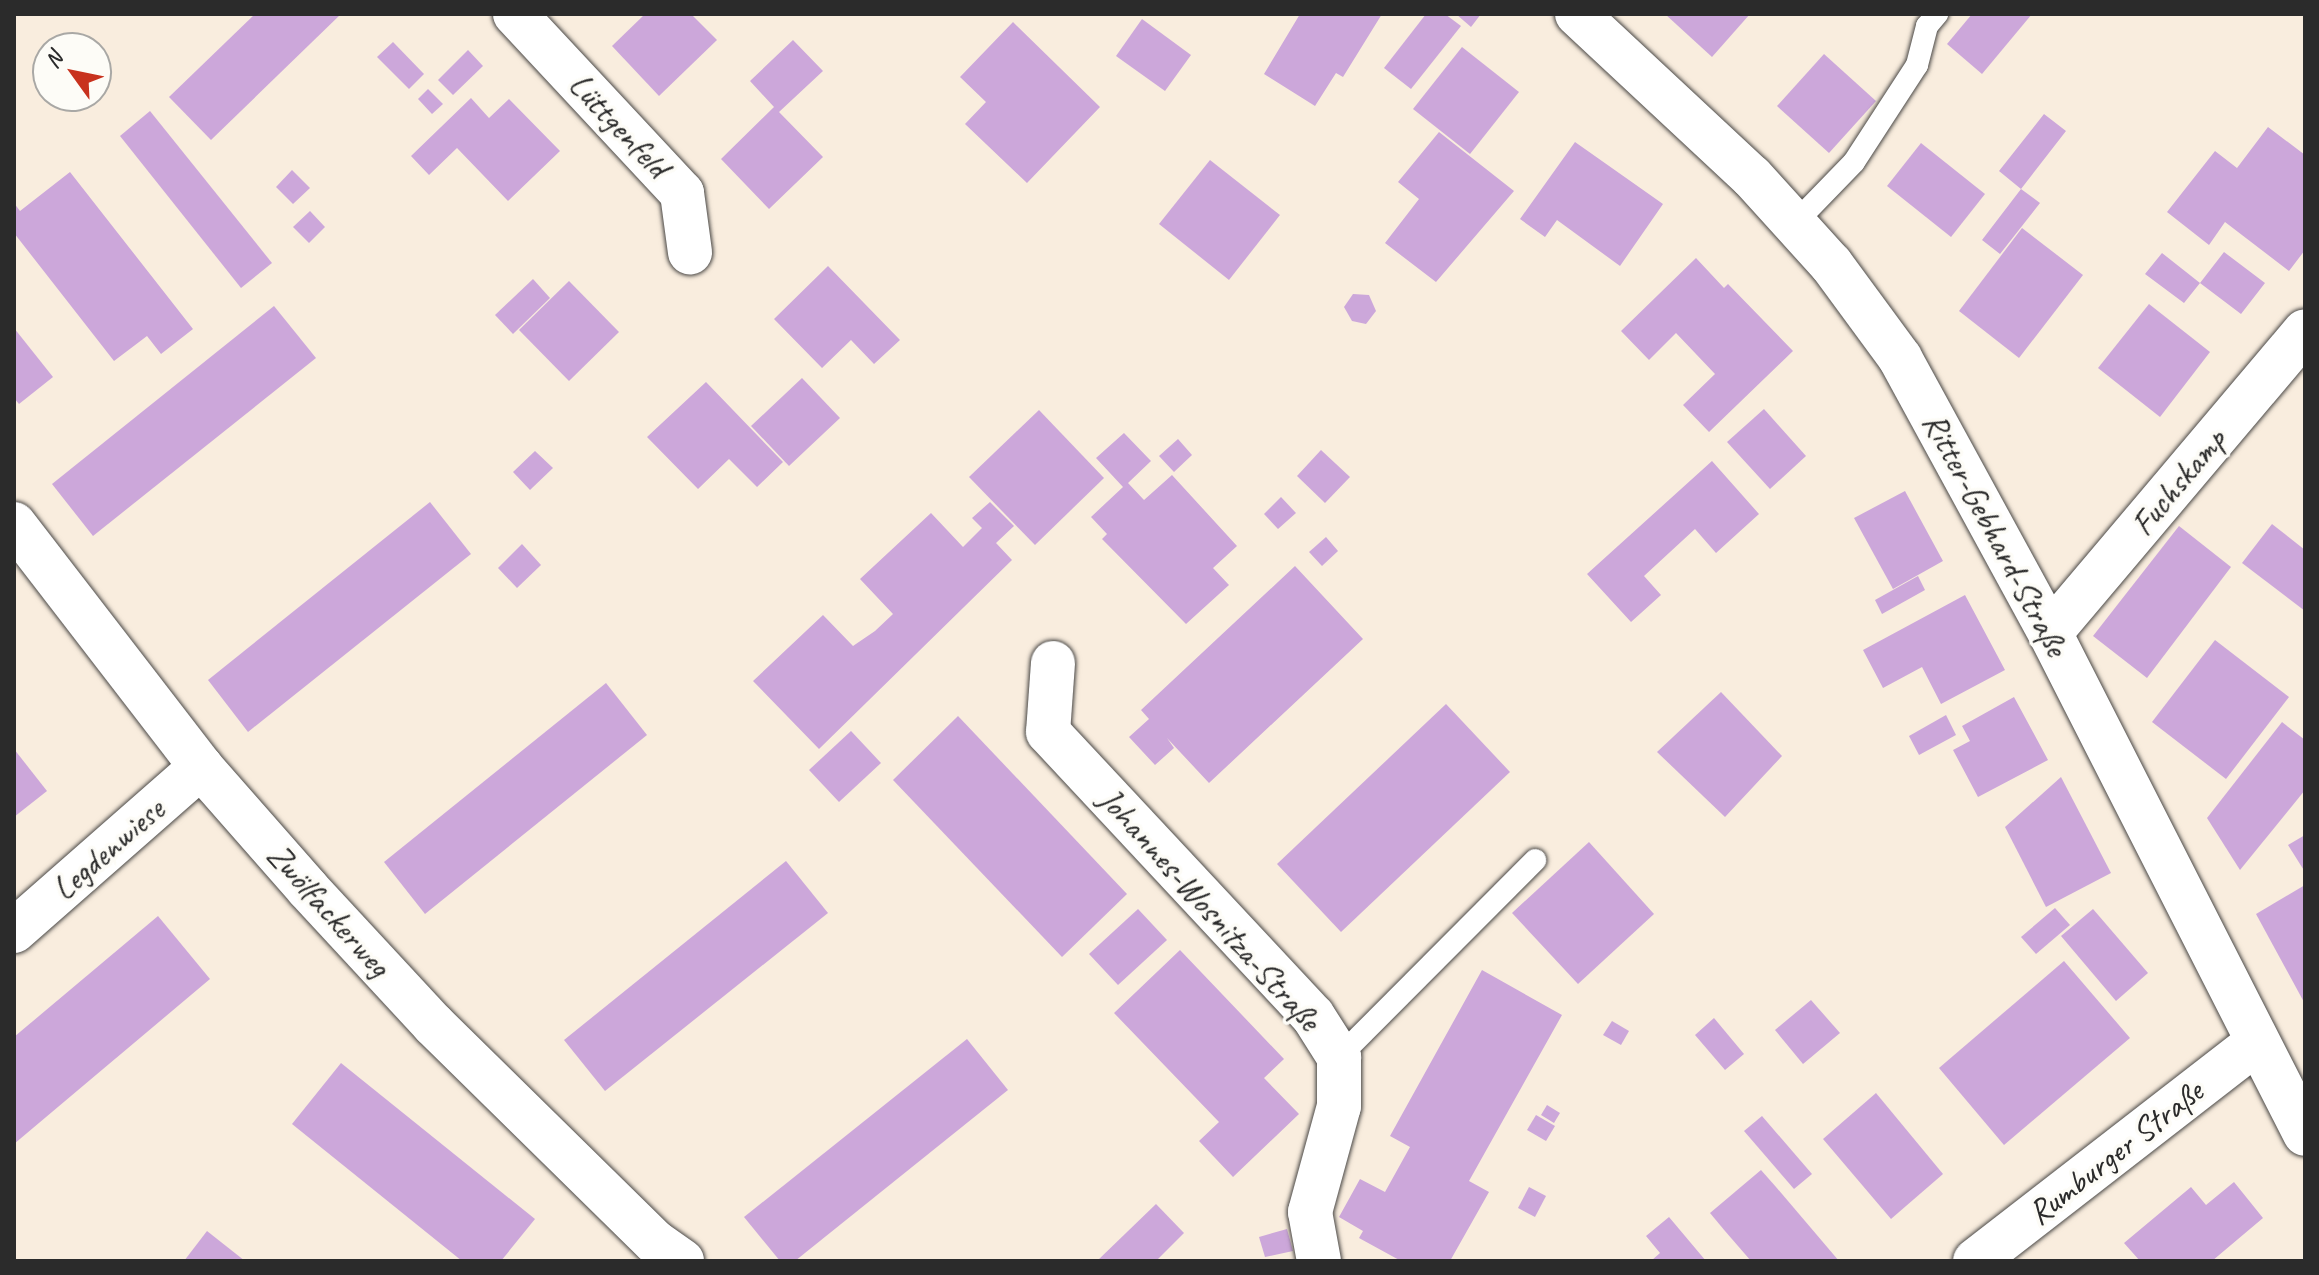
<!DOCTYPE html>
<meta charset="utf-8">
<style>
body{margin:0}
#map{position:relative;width:2319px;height:1275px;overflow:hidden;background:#f9edde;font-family:Caveat,sans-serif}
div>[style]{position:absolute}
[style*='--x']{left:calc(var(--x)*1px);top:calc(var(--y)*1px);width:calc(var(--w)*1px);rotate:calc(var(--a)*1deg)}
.building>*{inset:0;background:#cca7da}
.roads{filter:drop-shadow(0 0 2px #4a4846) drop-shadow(0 0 2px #4a4846)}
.service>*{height:22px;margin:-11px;padding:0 11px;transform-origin:11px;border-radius:11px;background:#fff}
.minor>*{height:44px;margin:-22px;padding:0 22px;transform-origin:22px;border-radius:22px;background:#fff}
span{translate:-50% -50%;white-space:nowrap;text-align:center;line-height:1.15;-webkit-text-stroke:7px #fdfcf7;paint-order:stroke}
.street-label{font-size:34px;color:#2b2b2b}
.frame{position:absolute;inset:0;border:16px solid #2b2b2b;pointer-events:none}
.north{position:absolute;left:32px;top:32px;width:80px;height:80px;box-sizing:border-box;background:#fdfcf7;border:2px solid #a9a8a5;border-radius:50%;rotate:303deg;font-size:22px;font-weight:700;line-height:32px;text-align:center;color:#2b2b2b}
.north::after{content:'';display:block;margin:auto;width:28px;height:36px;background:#c8321e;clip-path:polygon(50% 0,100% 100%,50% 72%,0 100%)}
</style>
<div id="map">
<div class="building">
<div style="clip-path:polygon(255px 14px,341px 14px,211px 140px,169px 97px)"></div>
<div style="clip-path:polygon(645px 14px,691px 14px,717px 40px,659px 96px,612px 46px)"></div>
<div style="clip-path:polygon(1300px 14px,1382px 14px,1343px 77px,1336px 73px,1315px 106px,1264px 74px)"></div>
<div style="clip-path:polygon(1426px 14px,1445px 14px,1461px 26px,1411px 89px,1384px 68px)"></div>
<div style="clip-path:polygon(1456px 14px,1481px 14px,1471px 27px)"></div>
<div style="clip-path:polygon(1665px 14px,1750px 14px,1712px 57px)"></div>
<div style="clip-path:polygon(1972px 14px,2032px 14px,1982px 74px,1947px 44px)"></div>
<div style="clip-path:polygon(1142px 19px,1191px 55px,1165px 91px,1116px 56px)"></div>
<div style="clip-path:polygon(1013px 22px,1100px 107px,1027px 183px,965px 124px,986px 102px,960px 77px)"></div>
<div style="clip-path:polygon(793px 40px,823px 71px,779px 112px,823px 157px,769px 209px,721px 159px,774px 107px,750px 81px)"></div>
<div style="clip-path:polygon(393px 42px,424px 74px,409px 89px,377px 57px)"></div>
<div style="clip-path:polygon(1462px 47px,1519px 92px,1470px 154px,1413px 109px)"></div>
<div style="clip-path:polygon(468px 50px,483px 66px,453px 95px,438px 80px)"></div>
<div style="clip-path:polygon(1824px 54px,1876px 101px,1829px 153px,1777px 106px)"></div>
<div style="clip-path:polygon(428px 89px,443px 104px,432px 114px,418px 99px)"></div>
<div style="clip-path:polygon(471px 98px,489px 118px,509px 99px,560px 151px,508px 201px,457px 148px,429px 175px,411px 156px)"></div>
<div style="clip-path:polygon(150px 111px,272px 263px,241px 288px,120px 136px)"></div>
<div style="clip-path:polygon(2044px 114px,2066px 131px,2021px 189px,2040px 203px,2000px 254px,1982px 240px,2021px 189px,1999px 171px)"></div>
<div style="clip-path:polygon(2268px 127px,2305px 155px,2305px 250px,2289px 271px,2225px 222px,2209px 245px,2167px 212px,2215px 151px,2237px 168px)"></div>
<div style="clip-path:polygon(1439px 132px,1514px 191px,1436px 282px,1385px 243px,1419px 199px,1398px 182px)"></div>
<div style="clip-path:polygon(1575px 142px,1663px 204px,1620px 266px,1557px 220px,1545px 237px,1520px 219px)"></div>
<div style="clip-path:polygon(1921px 143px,1985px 194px,1951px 237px,1887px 186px)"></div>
<div style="clip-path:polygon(1210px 160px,1280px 215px,1229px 280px,1159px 224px)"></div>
<div style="clip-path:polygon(292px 170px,310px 188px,293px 204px,276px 187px)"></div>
<div style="clip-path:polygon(70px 172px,193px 329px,161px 354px,147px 336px,114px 361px,14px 233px,14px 203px,20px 211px)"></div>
<div style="clip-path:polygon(310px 211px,325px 227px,309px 243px,293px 227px)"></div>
<div style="clip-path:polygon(2022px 228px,2083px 275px,2019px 358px,1959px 311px)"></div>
<div style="clip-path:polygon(2224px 252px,2265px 283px,2241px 314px,2200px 283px,2184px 303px,2145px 274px,2162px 253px,2200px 283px)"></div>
<div style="clip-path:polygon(1696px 258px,1724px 288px,1728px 284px,1793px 351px,1709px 432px,1683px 405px,1715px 374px,1676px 333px,1649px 360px,1621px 331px)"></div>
<div style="clip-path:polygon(828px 266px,900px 340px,874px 364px,851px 340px,822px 368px,774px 319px)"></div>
<div style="clip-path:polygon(533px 279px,550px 298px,513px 334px,495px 315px)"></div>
<div style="clip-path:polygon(569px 281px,619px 332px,569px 381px,519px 330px)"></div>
<div style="clip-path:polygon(1353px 294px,1369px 295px,1376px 311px,1366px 324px,1352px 321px,1344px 307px)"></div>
<div style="clip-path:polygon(2149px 304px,2210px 352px,2160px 417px,2098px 368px)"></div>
<div style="clip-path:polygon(274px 306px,316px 358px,93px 536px,52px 484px)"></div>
<div style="clip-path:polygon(14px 328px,53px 377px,19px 404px,14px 398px)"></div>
<div style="clip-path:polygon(802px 378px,840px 418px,789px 466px,751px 426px)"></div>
<div style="clip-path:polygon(706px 382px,783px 462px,757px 487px,729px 459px,698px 489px,647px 437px)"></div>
<div style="clip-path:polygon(1764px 409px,1806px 456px,1770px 489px,1727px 442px)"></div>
<div style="clip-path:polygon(1039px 410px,1104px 478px,1035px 545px,969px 477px)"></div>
<div style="clip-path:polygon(1124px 433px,1151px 461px,1128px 483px,1144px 500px,1172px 475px,1237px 546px,1213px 568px,1229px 585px,1186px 624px,1102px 539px,1107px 534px,1091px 517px,1123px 487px,1096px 458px)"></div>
<div style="clip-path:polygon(1178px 439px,1192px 455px,1174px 472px,1159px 456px)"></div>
<div style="clip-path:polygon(1321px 450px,1350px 477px,1325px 503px,1297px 476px)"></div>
<div style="clip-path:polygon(535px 451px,553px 468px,530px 490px,513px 472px)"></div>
<div style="clip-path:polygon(1712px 461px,1759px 514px,1716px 553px,1695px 529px,1644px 576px,1661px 595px,1631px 622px,1587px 574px)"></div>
<div style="clip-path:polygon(1905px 491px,1943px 561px,1893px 589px,1854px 518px)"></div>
<div style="clip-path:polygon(1281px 497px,1296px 513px,1278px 529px,1264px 514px)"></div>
<div style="clip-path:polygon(430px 502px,471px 554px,248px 732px,208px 680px)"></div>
<div style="clip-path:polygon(990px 502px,1014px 526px,996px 543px,1012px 560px,819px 749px,753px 681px,823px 615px,853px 646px,875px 631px,893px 614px,860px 579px,931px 513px,963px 547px,982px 528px,972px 518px)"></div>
<div style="clip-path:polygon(2272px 524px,2305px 550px,2305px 611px,2242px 563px)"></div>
<div style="clip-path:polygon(2179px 526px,2231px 567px,2147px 678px,2093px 636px)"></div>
<div style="clip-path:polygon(1326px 537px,1338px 551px,1322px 566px,1309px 552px)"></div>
<div style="clip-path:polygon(522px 544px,541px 565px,517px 588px,498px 568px)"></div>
<div style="clip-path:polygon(1295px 566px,1363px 639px,1209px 783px,1167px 738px,1174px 748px,1155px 765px,1129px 737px,1149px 719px,1141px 710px)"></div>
<div style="clip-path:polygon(1918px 576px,1925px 590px,1882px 614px,1875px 600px)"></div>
<div style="clip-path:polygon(1965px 595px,2005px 670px,1941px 704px,1922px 667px,1883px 688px,1863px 650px)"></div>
<div style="clip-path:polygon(2215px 640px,2289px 697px,2226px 779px,2152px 722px)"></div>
<div style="clip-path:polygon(606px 683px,647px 735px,425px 914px,384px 862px)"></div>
<div style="clip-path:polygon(1721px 692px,1782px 756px,1725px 817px,1657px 752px)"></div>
<div style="clip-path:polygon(2014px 697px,2048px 760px,1978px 797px,1953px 750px,1970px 741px,1962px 726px)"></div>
<div style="clip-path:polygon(1446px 704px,1510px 772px,1341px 932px,1277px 864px)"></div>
<div style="clip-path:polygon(1946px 715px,1956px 735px,1919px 755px,1909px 736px)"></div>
<div style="clip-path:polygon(958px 716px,1127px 894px,1062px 957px,893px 780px)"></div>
<div style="clip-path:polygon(2282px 722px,2305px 740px,2305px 790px,2240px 870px,2207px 818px)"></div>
<div style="clip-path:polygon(851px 731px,881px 763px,839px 802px,809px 770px)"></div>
<div style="clip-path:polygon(14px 749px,47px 791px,14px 817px)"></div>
<div style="clip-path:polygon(2061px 777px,2111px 873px,2046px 907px,2005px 827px)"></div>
<div style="clip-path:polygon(2305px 835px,2305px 872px,2288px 845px)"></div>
<div style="clip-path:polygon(1589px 842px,1654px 914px,1578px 984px,1512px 913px)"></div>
<div style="clip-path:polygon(786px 861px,828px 913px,605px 1091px,564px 1040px)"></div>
<div style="clip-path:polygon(2305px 885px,2305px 1004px,2256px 914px)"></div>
<div style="clip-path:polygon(2055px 908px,2070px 925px,2036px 954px,2021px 937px)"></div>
<div style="clip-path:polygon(1138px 909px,1167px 940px,1118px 985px,1089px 954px)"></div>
<div style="clip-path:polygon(2093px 909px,2148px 973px,2116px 1001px,2061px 936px)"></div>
<div style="clip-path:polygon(158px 916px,210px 979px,14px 1144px,14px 1037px)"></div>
<div style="clip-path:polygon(1180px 950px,1284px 1059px,1264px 1078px,1299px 1114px,1233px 1177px,1199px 1141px,1219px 1122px,1114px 1013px)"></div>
<div style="clip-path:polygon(2064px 961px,2130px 1038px,2004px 1145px,1939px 1068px)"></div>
<div style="clip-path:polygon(1482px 970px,1562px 1015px,1469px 1181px,1489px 1192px,1450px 1261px,1401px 1261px,1359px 1238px,1363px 1231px,1339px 1217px,1360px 1179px,1385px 1192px,1410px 1147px,1390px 1136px)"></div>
<div style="clip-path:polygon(1811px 1000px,1840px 1033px,1803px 1064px,1775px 1030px)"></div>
<div style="clip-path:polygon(1714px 1018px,1744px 1054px,1725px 1070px,1695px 1035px)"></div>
<div style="clip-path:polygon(1612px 1021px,1629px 1031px,1621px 1045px,1603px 1035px)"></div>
<div style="clip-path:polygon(967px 1039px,1008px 1090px,795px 1261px,780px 1261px,744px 1217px)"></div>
<div style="clip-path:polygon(341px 1063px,535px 1219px,501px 1261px,462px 1261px,292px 1124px)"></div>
<div style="clip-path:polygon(1876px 1093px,1943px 1174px,1891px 1219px,1823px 1139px)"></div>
<div style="clip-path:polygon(1547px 1105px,1560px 1113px,1554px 1123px,1541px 1115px)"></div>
<div style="clip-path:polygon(1536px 1115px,1555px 1126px,1546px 1141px,1527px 1130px)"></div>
<div style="clip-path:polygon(1762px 1116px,1812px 1174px,1794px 1189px,1744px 1131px)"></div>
<div style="clip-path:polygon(1761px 1170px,1776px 1187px,1839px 1261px,1751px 1261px,1725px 1231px,1710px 1213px)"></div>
<div style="clip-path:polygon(2234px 1182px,2263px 1218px,2212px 1261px,2140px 1261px,2124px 1243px,2191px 1187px,2206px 1205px)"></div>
<div style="clip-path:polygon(1529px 1187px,1546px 1196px,1535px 1217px,1518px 1208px)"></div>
<div style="clip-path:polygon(1156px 1204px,1184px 1233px,1156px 1261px,1097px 1261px)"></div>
<div style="clip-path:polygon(1669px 1217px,1706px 1261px,1651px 1261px,1660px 1253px,1646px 1236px)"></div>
<div style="clip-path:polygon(1287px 1229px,1293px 1251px,1265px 1257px,1259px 1237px)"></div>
<div style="clip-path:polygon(207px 1231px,245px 1261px,184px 1261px)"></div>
</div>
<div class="roads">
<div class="service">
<div style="--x:1794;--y:224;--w:86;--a:-45.9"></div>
<div style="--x:1854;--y:162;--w:116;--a:-57"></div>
<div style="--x:1917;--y:65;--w:40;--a:-75.6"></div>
<div style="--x:1927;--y:26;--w:16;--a:-50"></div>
<div style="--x:1339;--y:1057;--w:278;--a:-45.1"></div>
</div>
<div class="minor">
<div style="--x:515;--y:14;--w:245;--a:47"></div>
<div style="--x:682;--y:193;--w:60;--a:82.3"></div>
<div style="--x:1577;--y:14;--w:239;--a:43"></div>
<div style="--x:1752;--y:177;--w:118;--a:47.8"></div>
<div style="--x:1831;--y:264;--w:117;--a:53.7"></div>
<div style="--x:1900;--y:358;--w:313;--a:61.4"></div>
<div style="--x:2050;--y:633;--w:562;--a:63.02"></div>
<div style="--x:14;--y:524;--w:307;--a:52.4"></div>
<div style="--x:201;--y:767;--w:162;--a:48.7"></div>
<div style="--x:308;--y:889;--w:184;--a:47.2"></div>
<div style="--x:433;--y:1024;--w:311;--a:44.5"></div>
<div style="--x:655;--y:1242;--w:33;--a:35"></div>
<div style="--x:2050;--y:633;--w:395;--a:-49.8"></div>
<div style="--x:1053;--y:663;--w:69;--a:94.1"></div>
<div style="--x:1048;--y:732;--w:388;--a:47"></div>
<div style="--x:1313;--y:1016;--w:49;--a:57.6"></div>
<div style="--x:1339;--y:1057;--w:49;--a:90"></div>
<div style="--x:1339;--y:1106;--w:110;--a:105.3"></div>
<div style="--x:1310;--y:1212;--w:50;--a:79.6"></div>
<div style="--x:14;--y:931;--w:249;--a:-41.3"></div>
<div style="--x:1975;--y:1261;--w:356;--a:-37.8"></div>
</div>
</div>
<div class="street-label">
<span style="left:619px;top:125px;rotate:47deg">Lüttgenfeld</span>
<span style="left:2178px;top:482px;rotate:-50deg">Fuchskamp</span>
<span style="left:1996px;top:534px;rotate:62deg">Ritter-Gebhard-Straße</span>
<span style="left:108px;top:849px;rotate:-41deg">Legdenwiese</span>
<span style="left:1210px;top:909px;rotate:48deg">Johannes-Wosnitza-Straße</span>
<span style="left:329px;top:910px;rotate:48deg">Zwölfackerweg</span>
<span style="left:2115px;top:1152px;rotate:-38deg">Rumburger Straße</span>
</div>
<div class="frame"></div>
<div class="north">N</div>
</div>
